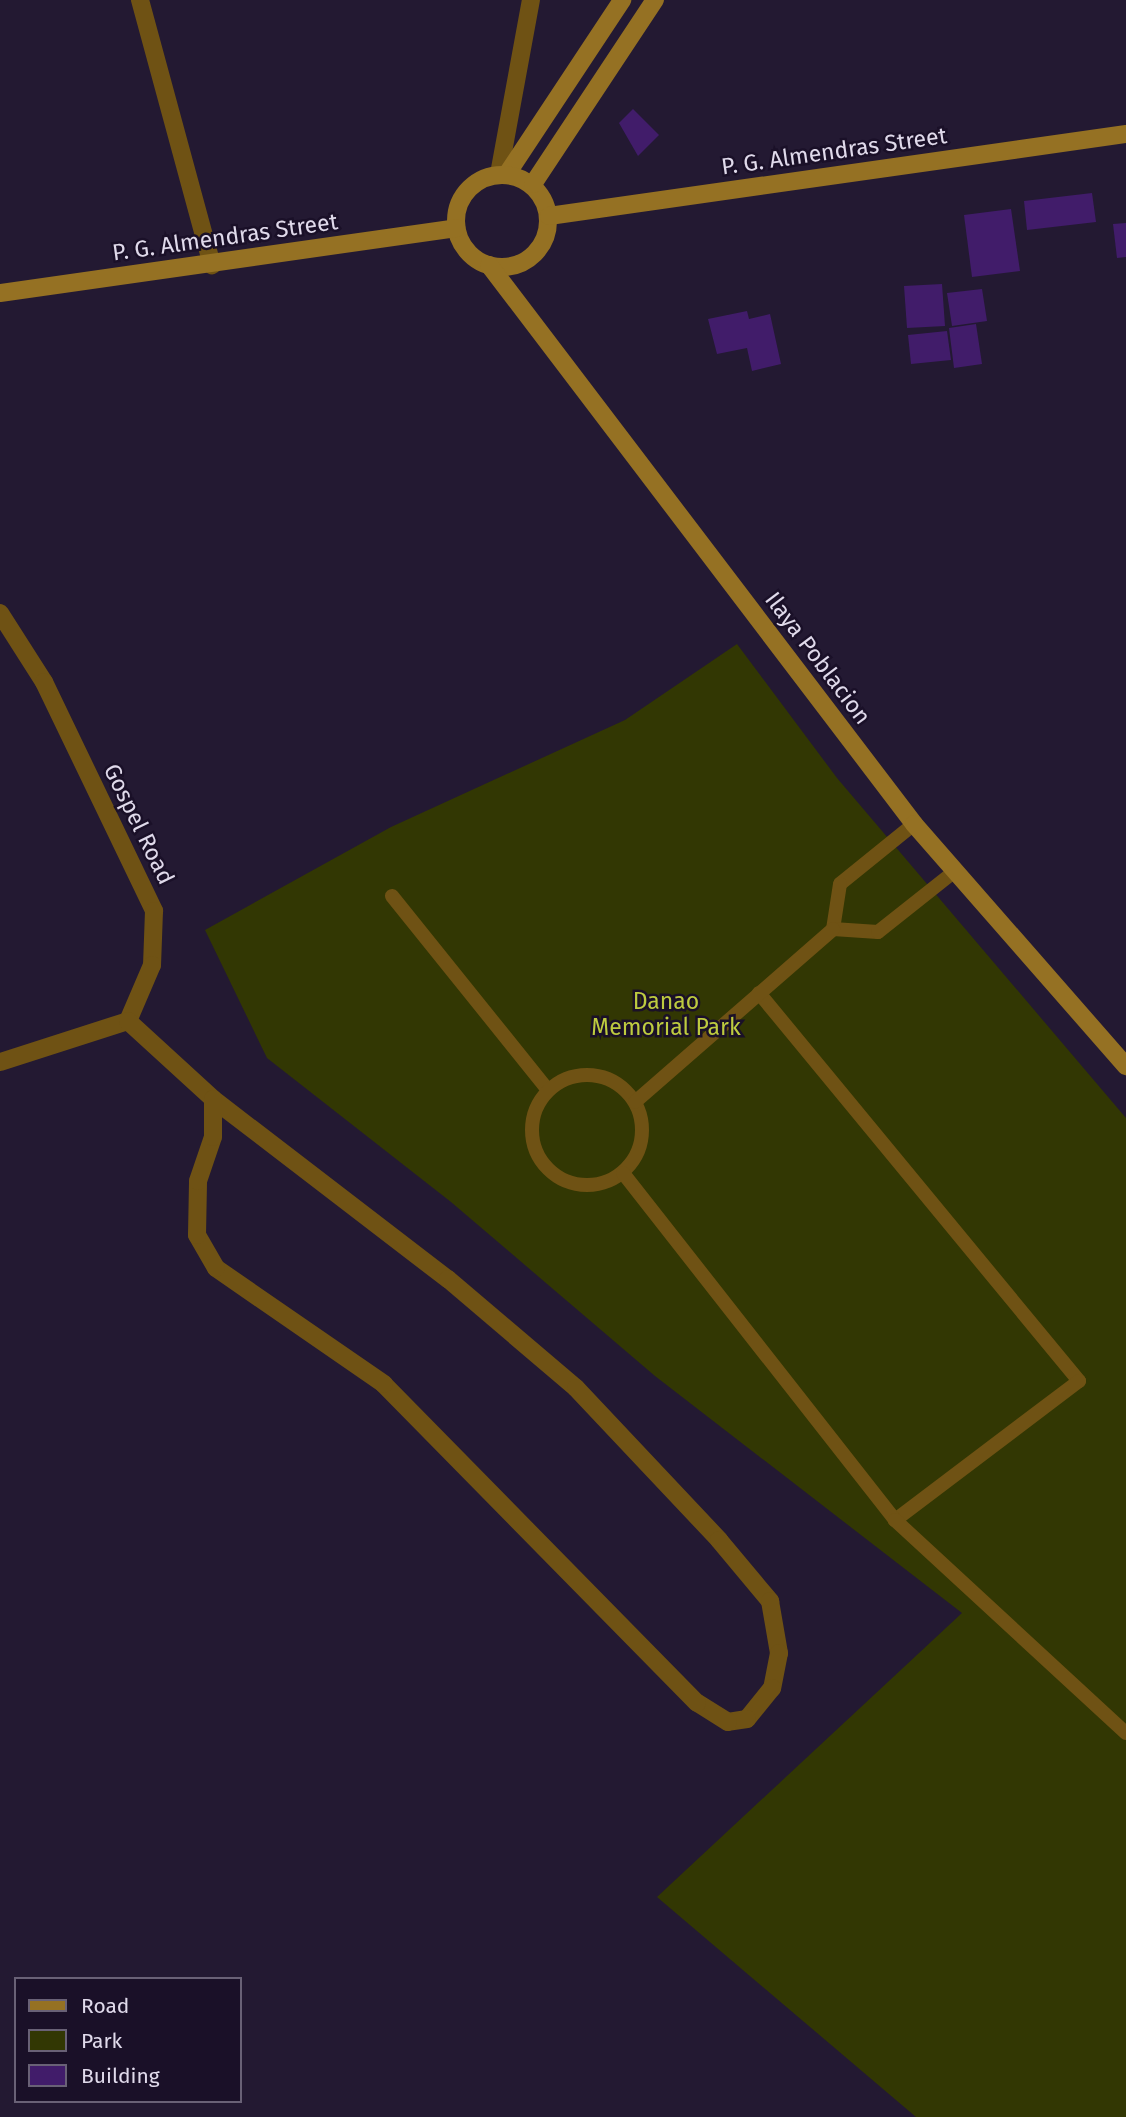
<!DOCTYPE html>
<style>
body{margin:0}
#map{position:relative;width:1126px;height:2117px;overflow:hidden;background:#231932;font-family:"Fira Sans",sans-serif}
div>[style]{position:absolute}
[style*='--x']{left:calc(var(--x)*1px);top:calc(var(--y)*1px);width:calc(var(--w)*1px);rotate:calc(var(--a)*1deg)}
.green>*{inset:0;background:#323703}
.building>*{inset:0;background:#411c6a}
.lane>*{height:14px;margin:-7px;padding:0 7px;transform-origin:7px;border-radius:7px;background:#6f5214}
.lane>.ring{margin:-7px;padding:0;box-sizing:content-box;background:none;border:14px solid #6f5214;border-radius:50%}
.street>*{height:18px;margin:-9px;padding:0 9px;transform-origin:9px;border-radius:9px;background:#6f5214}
.secondary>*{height:18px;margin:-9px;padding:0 9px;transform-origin:9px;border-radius:9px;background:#957123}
.secondary>.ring{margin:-9px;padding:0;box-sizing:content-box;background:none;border:18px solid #957123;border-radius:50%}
span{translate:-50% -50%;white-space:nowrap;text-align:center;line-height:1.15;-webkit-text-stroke:5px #1a1028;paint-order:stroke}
.street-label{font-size:23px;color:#e0daeb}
.park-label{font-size:23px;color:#becb3f}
.legend{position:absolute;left:14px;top:1977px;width:228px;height:126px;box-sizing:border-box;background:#1a1028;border:2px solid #696176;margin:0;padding:9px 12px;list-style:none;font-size:21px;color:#e0daeb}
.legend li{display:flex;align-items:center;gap:14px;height:35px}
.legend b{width:35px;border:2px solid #696176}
</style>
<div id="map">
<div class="green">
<div style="clip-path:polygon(737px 644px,837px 778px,1126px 1118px,1126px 2117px,916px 2117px,657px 1897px,962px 1613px,655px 1376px,451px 1202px,267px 1058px,205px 930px,391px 827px,625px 720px)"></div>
</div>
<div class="building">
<div style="clip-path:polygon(633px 109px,659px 135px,638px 156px,619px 123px)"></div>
<div style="clip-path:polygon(1092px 193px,1096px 222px,1027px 230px,1024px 201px)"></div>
<div style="clip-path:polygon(1011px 209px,1020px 271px,972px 277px,964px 215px)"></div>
<div style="clip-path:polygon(1126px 223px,1126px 257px,1117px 258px,1113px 224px)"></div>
<div style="clip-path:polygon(942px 284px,945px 326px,907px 328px,904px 286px)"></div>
<div style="clip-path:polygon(982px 289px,987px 321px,952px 326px,947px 293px)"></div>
<div style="clip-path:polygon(747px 311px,749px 319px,770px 314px,781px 364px,752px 371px,747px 348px,717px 354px,708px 319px)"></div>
<div style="clip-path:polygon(976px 324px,982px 364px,954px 368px,949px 328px)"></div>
<div style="clip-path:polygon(947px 331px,951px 360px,911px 364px,908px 335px)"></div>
</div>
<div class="lane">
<div style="--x:914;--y:824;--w:95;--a:141"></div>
<div style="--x:840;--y:884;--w:46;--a:98.8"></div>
<div style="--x:833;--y:929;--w:45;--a:3.8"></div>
<div style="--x:878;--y:932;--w:98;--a:-38.4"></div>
<div style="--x:392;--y:896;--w:249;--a:51.2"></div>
<div style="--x:759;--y:993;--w:503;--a:50.49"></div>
<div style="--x:1079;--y:1381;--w:231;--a:142.9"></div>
<div class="ring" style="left:532px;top:1075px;width:96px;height:96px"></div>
<div style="--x:635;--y:1102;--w:263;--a:-41.1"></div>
<div style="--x:623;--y:1173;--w:441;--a:51.9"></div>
<div style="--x:895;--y:1520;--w:314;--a:42.7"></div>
</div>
<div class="street">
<div style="--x:140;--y:0;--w:275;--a:74.8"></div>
<div style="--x:499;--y:174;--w:177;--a:-79.6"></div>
<div style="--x:0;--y:613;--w:82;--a:57.5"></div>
<div style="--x:44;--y:682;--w:254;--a:64.3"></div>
<div style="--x:154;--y:911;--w:54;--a:92.1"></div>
<div style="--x:152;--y:965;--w:61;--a:113.2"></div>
<div style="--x:128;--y:1021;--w:134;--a:162.2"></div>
<div style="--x:128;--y:1021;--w:115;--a:42.5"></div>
<div style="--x:213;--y:1099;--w:296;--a:37.5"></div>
<div style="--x:448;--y:1279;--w:168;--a:40.4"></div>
<div style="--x:576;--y:1388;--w:209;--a:46.7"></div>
<div style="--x:719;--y:1540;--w:80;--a:50.1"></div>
<div style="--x:770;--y:1601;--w:53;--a:80.2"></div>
<div style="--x:779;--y:1653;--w:36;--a:101"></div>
<div style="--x:772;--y:1688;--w:40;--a:129"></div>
<div style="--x:747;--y:1719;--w:19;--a:171"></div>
<div style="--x:728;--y:1722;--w:36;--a:-148"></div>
<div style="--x:697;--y:1703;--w:447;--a:-134.5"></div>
<div style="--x:384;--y:1384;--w:204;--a:-145.4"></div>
<div style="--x:216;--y:1268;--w:38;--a:-120"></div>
<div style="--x:197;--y:1235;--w:54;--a:-88.9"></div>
<div style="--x:198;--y:1181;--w:46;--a:-71.2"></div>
<div style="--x:213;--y:1137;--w:38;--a:-90"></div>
</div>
<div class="secondary">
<div style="--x:507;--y:174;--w:209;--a:-56.5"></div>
<div class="ring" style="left:456px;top:175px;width:74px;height:74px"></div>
<div style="--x:533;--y:184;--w:221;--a:-56.5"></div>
<div style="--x:549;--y:216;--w:583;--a:-8.09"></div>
<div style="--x:489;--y:265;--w:702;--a:52.75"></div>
<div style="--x:914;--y:824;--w:322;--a:48.8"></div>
<div style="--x:0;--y:293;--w:461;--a:-8.1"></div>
</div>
<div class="street-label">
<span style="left:834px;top:151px;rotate:-8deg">P. G. Almendras Street</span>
<span style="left:225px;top:237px;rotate:-8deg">P. G. Almendras Street</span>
<span style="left:818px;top:658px;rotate:53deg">Ilaya Poblacion</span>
<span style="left:139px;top:824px;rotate:64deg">Gospel Road</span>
</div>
<div class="park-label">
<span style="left:666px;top:1014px">Danao<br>Memorial Park</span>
</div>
<ul class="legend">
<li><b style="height:9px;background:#957123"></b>Road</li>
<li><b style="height:19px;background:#323703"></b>Park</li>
<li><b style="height:19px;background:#411c6a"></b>Building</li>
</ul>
</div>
